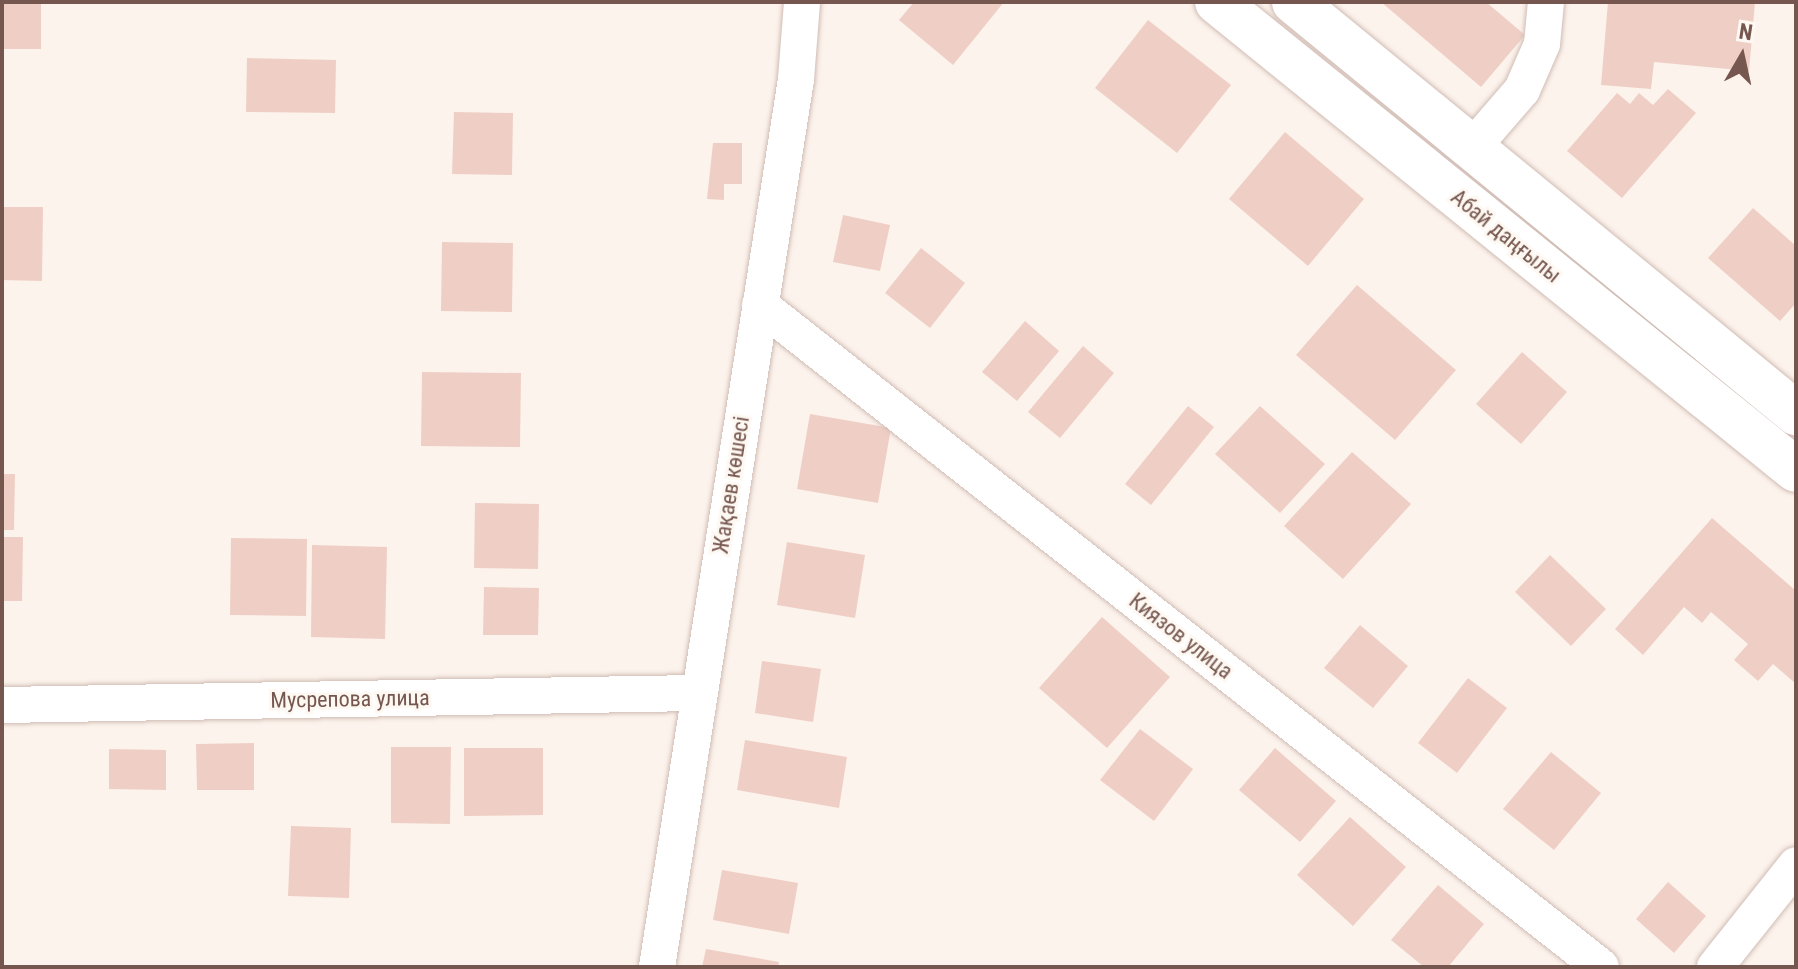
<!DOCTYPE html>
<meta charset="utf-8">
<style>
body{margin:0}
#map{position:relative;width:1798px;height:969px;overflow:hidden;background:#fcf3ec;font-family:"Roboto Condensed",sans-serif}
div>[style]{position:absolute}
[style*='--x']{left:calc(var(--x)*1px);top:calc(var(--y)*1px);width:calc(var(--w)*1px);rotate:calc(var(--a)*1deg)}
.building>*{inset:0;background:#efcfc5}
.roads{filter:drop-shadow(0 0 2px #d0bcb4) drop-shadow(0 0 2px #d0bcb4)}
.minor>*{height:36px;margin:-18px;padding:0 18px;transform-origin:18px;border-radius:18px;background:#fff}
.tertiary>*{height:44px;margin:-22px;padding:0 22px;transform-origin:22px;border-radius:22px;background:#fff}
span{translate:-50% -50%;white-space:nowrap;text-align:center;line-height:1.15;-webkit-text-stroke:6px #fef8f2;paint-order:stroke}
.street-label{font-size:22px;color:#76574f}
.frame{position:absolute;inset:0;border:4px solid #76574f;pointer-events:none}
.north{position:absolute;left:1702px;top:16px;width:80px;height:80px;-webkit-text-stroke:6px #fef8f2;paint-order:stroke;rotate:9deg;font-size:22px;font-weight:700;line-height:32px;text-align:center;color:#76574f}
.north::after{content:'';display:block;margin:auto;width:28px;height:36px;background:#76574f;clip-path:polygon(50% 0,100% 100%,50% 72%,0 100%)}
</style>
<div id="map">
<div class="building">
<div style="clip-path:polygon(2px 2px,41px 2px,41px 49px,2px 49px)"></div>
<div style="clip-path:polygon(914px 2px,1004px 2px,953px 65px,899px 20px)"></div>
<div style="clip-path:polygon(1381px 2px,1486px 2px,1525px 35px,1481px 87px)"></div>
<div style="clip-path:polygon(1608px 2px,1755px 2px,1749px 71px,1654px 62px,1651px 89px,1601px 85px)"></div>
<div style="clip-path:polygon(1148px 20px,1231px 85px,1177px 153px,1095px 88px)"></div>
<div style="clip-path:polygon(247px 58px,336px 60px,335px 113px,246px 112px)"></div>
<div style="clip-path:polygon(1668px 89px,1696px 113px,1622px 198px,1567px 151px,1617px 93px,1630px 104px,1639px 93px,1653px 105px)"></div>
<div style="clip-path:polygon(454px 112px,513px 113px,512px 175px,452px 174px)"></div>
<div style="clip-path:polygon(1285px 132px,1364px 199px,1308px 266px,1229px 199px)"></div>
<div style="clip-path:polygon(713px 143px,742px 143px,742px 184px,724px 184px,724px 200px,707px 199px)"></div>
<div style="clip-path:polygon(2px 207px,43px 207px,42px 281px,2px 280px)"></div>
<div style="clip-path:polygon(1753px 208px,1796px 246px,1796px 303px,1780px 321px,1708px 258px)"></div>
<div style="clip-path:polygon(843px 215px,890px 225px,880px 271px,833px 262px)"></div>
<div style="clip-path:polygon(442px 242px,513px 243px,512px 312px,441px 311px)"></div>
<div style="clip-path:polygon(921px 248px,965px 283px,930px 328px,885px 293px)"></div>
<div style="clip-path:polygon(1357px 285px,1456px 370px,1395px 440px,1296px 355px)"></div>
<div style="clip-path:polygon(1025px 321px,1059px 351px,1017px 401px,982px 372px)"></div>
<div style="clip-path:polygon(1083px 346px,1114px 373px,1060px 438px,1028px 412px)"></div>
<div style="clip-path:polygon(1522px 352px,1567px 392px,1521px 444px,1476px 404px)"></div>
<div style="clip-path:polygon(422px 372px,521px 373px,520px 447px,421px 446px)"></div>
<div style="clip-path:polygon(1188px 406px,1214px 427px,1151px 505px,1125px 484px)"></div>
<div style="clip-path:polygon(1260px 406px,1325px 464px,1280px 513px,1215px 454px)"></div>
<div style="clip-path:polygon(810px 414px,891px 428px,878px 503px,797px 489px)"></div>
<div style="clip-path:polygon(1352px 452px,1411px 504px,1343px 579px,1284px 526px)"></div>
<div style="clip-path:polygon(2px 474px,15px 474px,14px 530px,2px 530px)"></div>
<div style="clip-path:polygon(475px 503px,539px 504px,538px 569px,474px 568px)"></div>
<div style="clip-path:polygon(1712px 518px,1796px 591px,1796px 684px,1773px 664px,1758px 681px,1734px 660px,1748px 644px,1711px 612px,1702px 623px,1684px 607px,1643px 655px,1615px 629px)"></div>
<div style="clip-path:polygon(2px 537px,23px 537px,22px 601px,2px 601px)"></div>
<div style="clip-path:polygon(231px 538px,307px 539px,306px 616px,230px 615px)"></div>
<div style="clip-path:polygon(787px 542px,865px 555px,855px 618px,777px 605px)"></div>
<div style="clip-path:polygon(312px 545px,387px 547px,385px 639px,311px 637px)"></div>
<div style="clip-path:polygon(1550px 555px,1606px 609px,1571px 646px,1515px 592px)"></div>
<div style="clip-path:polygon(484px 587px,539px 588px,538px 635px,483px 635px)"></div>
<div style="clip-path:polygon(1102px 617px,1170px 677px,1107px 748px,1039px 688px)"></div>
<div style="clip-path:polygon(1360px 625px,1408px 666px,1373px 708px,1324px 668px)"></div>
<div style="clip-path:polygon(762px 661px,821px 669px,813px 722px,755px 713px)"></div>
<div style="clip-path:polygon(1468px 678px,1507px 708px,1457px 773px,1418px 743px)"></div>
<div style="clip-path:polygon(1140px 729px,1193px 769px,1154px 821px,1100px 780px)"></div>
<div style="clip-path:polygon(745px 740px,847px 757px,839px 808px,737px 790px)"></div>
<div style="clip-path:polygon(254px 743px,254px 790px,197px 790px,196px 744px)"></div>
<div style="clip-path:polygon(391px 747px,451px 747px,450px 824px,391px 823px)"></div>
<div style="clip-path:polygon(464px 748px,543px 748px,543px 815px,464px 816px)"></div>
<div style="clip-path:polygon(1275px 748px,1336px 801px,1300px 842px,1239px 790px)"></div>
<div style="clip-path:polygon(109px 749px,166px 750px,166px 790px,109px 789px)"></div>
<div style="clip-path:polygon(1551px 752px,1601px 793px,1554px 850px,1503px 809px)"></div>
<div style="clip-path:polygon(1350px 817px,1406px 867px,1353px 926px,1297px 875px)"></div>
<div style="clip-path:polygon(291px 826px,351px 828px,349px 898px,288px 896px)"></div>
<div style="clip-path:polygon(722px 870px,798px 883px,789px 934px,713px 920px)"></div>
<div style="clip-path:polygon(1668px 882px,1706px 916px,1674px 953px,1636px 919px)"></div>
<div style="clip-path:polygon(1438px 885px,1484px 924px,1448px 967px,1424px 967px,1391px 940px)"></div>
<div style="clip-path:polygon(706px 949px,779px 962px,778px 967px,702px 967px)"></div>
</div>
<div class="roads">
<div class="minor">
<div style="--x:1471;--y:149;--w:78;--a:-49.2"></div>
<div style="--x:1522;--y:90;--w:50;--a:-66.5"></div>
<div style="--x:1542;--y:44;--w:42;--a:-84.6"></div>
<div style="--x:760;--y:305;--w:1070;--a:38.21"></div>
<div style="--x:2;--y:705;--w:695;--a:-0.99"></div>
<div style="--x:657;--y:967;--w:899;--a:-81.1"></div>
<div style="--x:796;--y:79;--w:77;--a:-85.5"></div>
<div style="--x:1715;--y:967;--w:130;--a:-51.5"></div>
</div>
<div class="tertiary">
<div style="--x:1217;--y:2;--w:744;--a:38.95"></div>
<div style="--x:1294;--y:2;--w:649;--a:39.31"></div>
</div>
</div>
<div class="street-label">
<span style="left:1506px;top:236px;rotate:39deg">Абай даңғылы</span>
<span style="left:731px;top:485px;rotate:-81deg">Жақаев көшесі</span>
<span style="left:1181px;top:636px;rotate:38deg">Киязов улица</span>
<span style="left:350px;top:699px;rotate:-1deg">Мусрепова улица</span>
</div>
<div class="frame"></div>
<div class="north">N</div>
</div>
